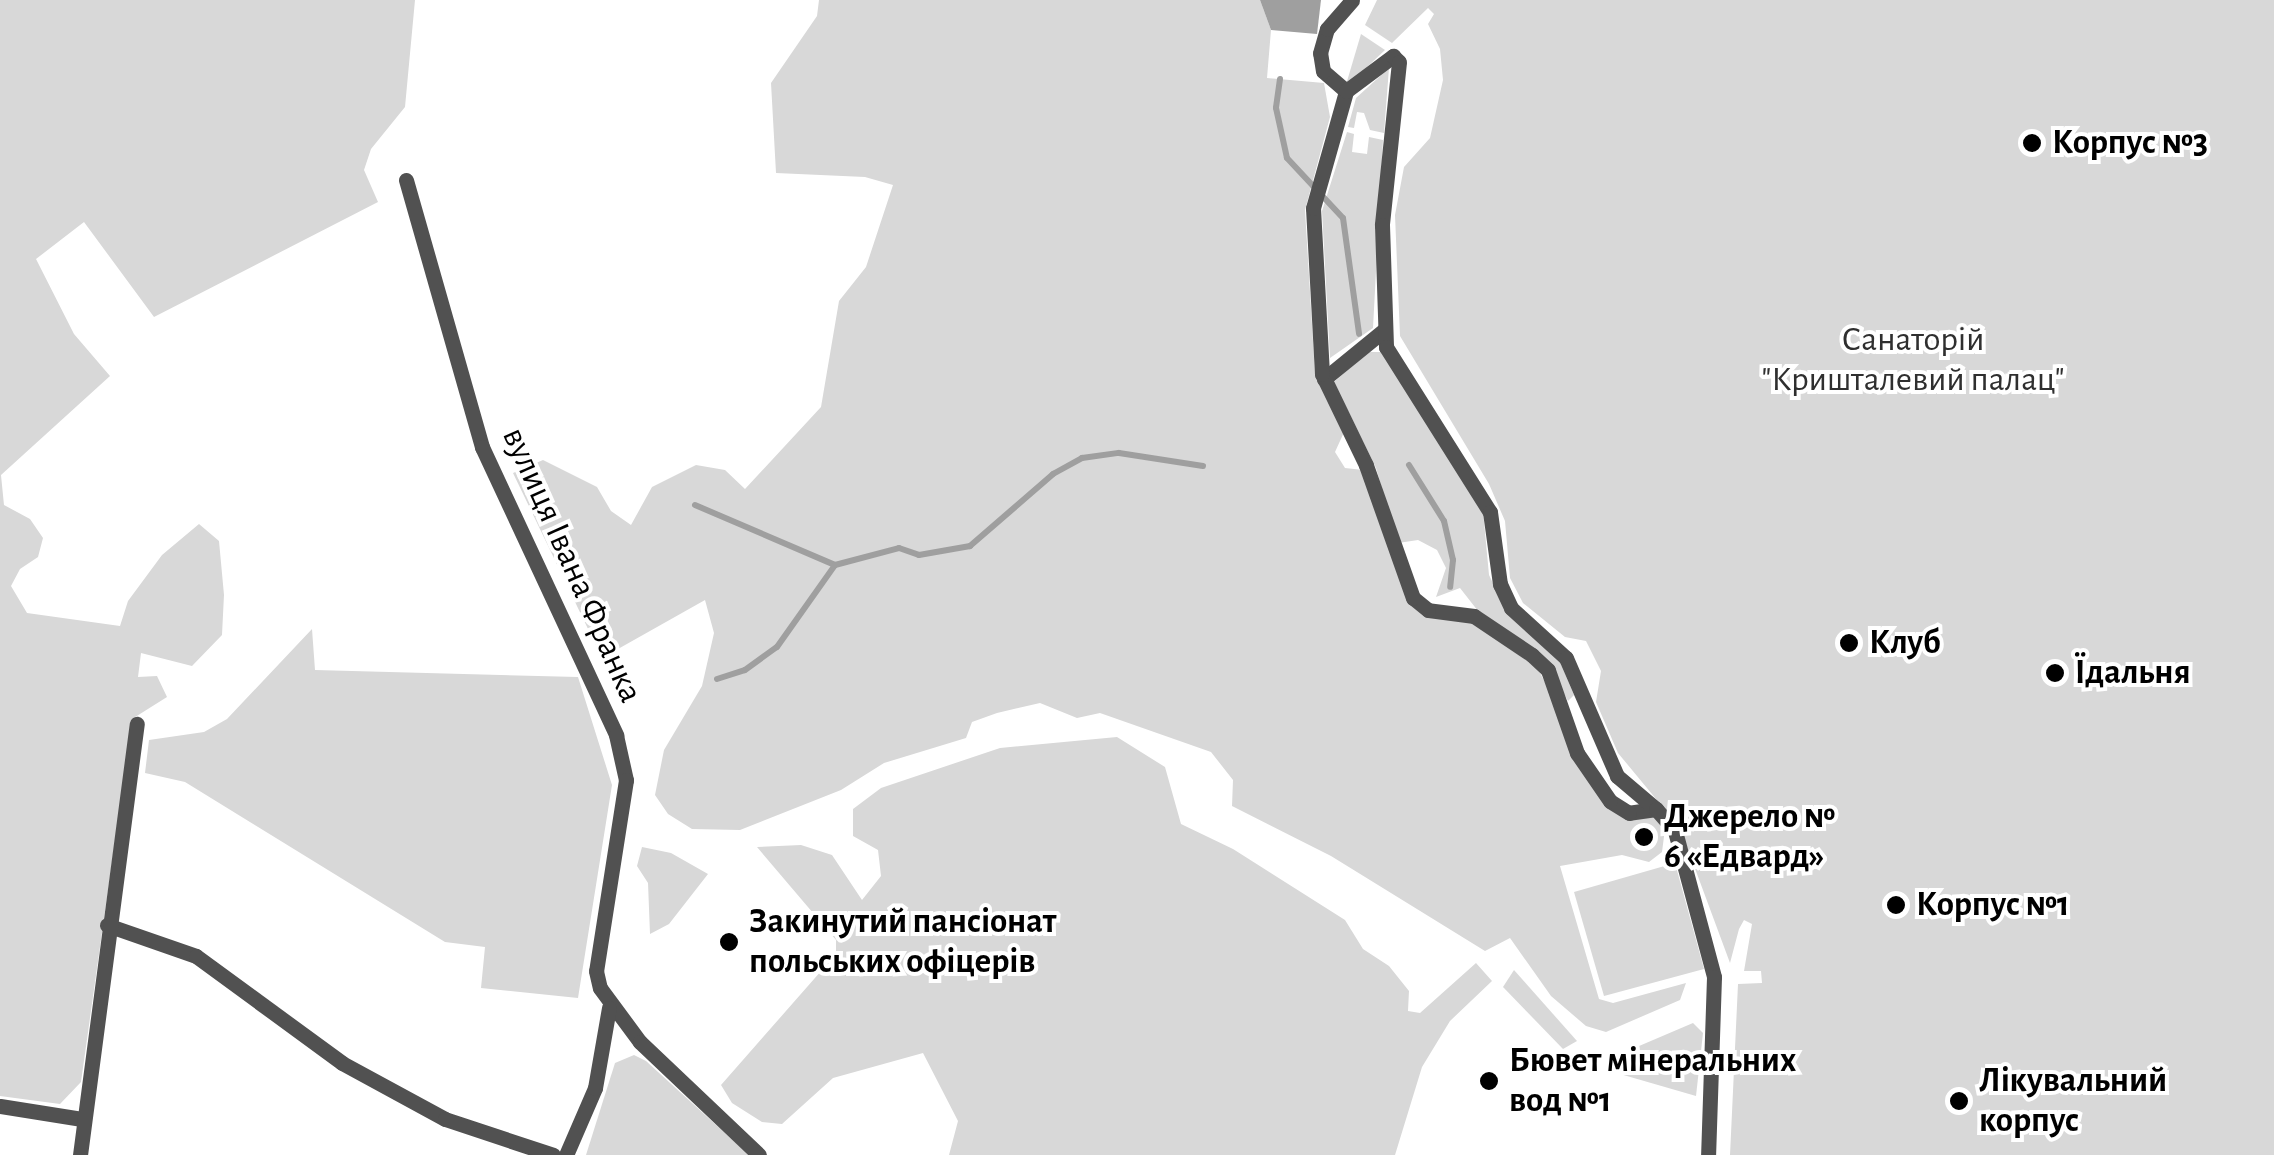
<!DOCTYPE html>
<meta charset="utf-8">
<style>
body{margin:0}
#map{position:relative;width:2274px;height:1155px;overflow:hidden;background:#fff;font-family:"Alegreya Sans",sans-serif}
div>[style]{position:absolute}
[style*='--x']{left:calc(var(--x)*1px);top:calc(var(--y)*1px);width:calc(var(--w)*1px);rotate:calc(var(--a)*1deg)}
.green>*{inset:0;background:#d8d8d8}
.water>*{inset:0;background:#9f9f9f}
.stream>*{height:6px;margin:-3px;padding:0 3px;transform-origin:3px;border-radius:3px;background:#9f9f9f}
.street>*{height:15px;margin:-7.5px;padding:0 7.5px;transform-origin:7.5px;border-radius:7.5px;background:#515151}
.dots>*{width:28px;height:28px;translate:-50% -50%;box-sizing:border-box;border:5px solid #fff;border-radius:50%}
span{translate:-50% -50%;white-space:nowrap;text-align:center;line-height:1.15;-webkit-text-stroke:8px #fff;paint-order:stroke}
.poi-label{font-size:35px;color:#000;font-weight:700}
.left{translate:0 -50%;text-align:left}
.park-label{font-size:35px;color:#2f2f2f}
.street-label{font-size:35px;color:#000}
</style>
<div id="map">
<div class="green">
<div style="clip-path:polygon(0 0,415px 0,405px 107px,371px 149px,364px 170px,378px 202px,154px 317px,84px 222px,36px 259px,74px 334px,110px 376px,1px 475px,4px 505px,30px 519px,43px 538px,38px 557px,20px 569px,11px 586px,27px 613px,120px 626px,128px 601px,162px 555px,199px 524px,219px 541px,224px 595px,222px 635px,192px 666px,141px 653px,138px 677px,157px 676px,167px 697px,132px 719px,81px 1082px,60px 1104px,0 1096px)"></div>
<div style="clip-path:polygon(819px 0,1260px 0,1271px 30px,1267px 78px,1324px 83px,1330px 117px,1305px 210px,1315px 374px,1345px 430px,1335px 452px,1345px 468px,1363px 470px,1406px 598px,1481px 627px,1538px 669px,1610px 808px,1624px 818px,1655px 816px,1665px 829px,1662px 852px,1649px 862px,1622px 855px,1560px 866px,1599px 999px,1613px 1003px,1686px 983px,1680px 1000px,1606px 1032px,1586px 1026px,1551px 996px,1510px 938px,1485px 951px,1331px 856px,1232px 806px,1233px 780px,1211px 752px,1100px 713px,1077px 718px,1040px 703px,997px 713px,972px 722px,966px 738px,884px 763px,841px 790px,740px 830px,692px 829px,668px 814px,655px 795px,664px 750px,702px 686px,714px 633px,705px 600px,602px 658px,513px 473px,543px 460px,597px 487px,611px 511px,631px 525px,652px 487px,696px 465px,725px 470px,745px 489px,821px 407px,839px 301px,866px 267px,893px 185px,865px 177px,776px 173px,771px 83px,817px 16px)"></div>
<div style="clip-path:polygon(1377px 0,2274px 0,2274px 1155px,1730px 1155px,1738px 984px,1762px 983px,1761px 971px,1744px 971px,1752px 924px,1744px 920px,1739px 929px,1730px 963px,1680px 828px,1618px 753px,1596px 702px,1601px 671px,1586px 641px,1565px 637px,1523px 603px,1510px 578px,1505px 521px,1489px 484px,1400px 336px,1395px 215px,1404px 167px,1430px 138px,1443px 80px,1440px 49px,1428px 24px,1434px 14px,1428px 8px,1392px 43px,1365px 25px)"></div>
<div style="clip-path:polygon(1361px 34px,1385px 50px,1345px 88px)"></div>
<div style="clip-path:polygon(1389px 68px,1384px 133px,1370px 130px,1364px 113px,1357px 112px,1354px 128px,1348px 127px,1356px 98px)"></div>
<div style="clip-path:polygon(1347px 132px,1354px 134px,1352px 152px,1367px 154px,1369px 137px,1383px 140px,1373px 328px,1330px 358px,1322px 211px)"></div>
<div style="clip-path:polygon(1368px 352px,1381px 352px,1392px 365px,1483px 511px,1489px 575px,1507px 612px,1557px 655px,1574px 695px,1568px 701px,1546px 660px,1478px 611px,1460px 588px,1436px 597px,1446px 568px,1437px 550px,1418px 540px,1398px 543px,1376px 468px,1334px 382px)"></div>
<div style="clip-path:polygon(312px 629px,315px 670px,578px 677px,612px 785px,578px 998px,481px 988px,485px 947px,445px 942px,185px 782px,145px 773px,149px 740px,204px 732px,227px 719px)"></div>
<div style="clip-path:polygon(1117px 737px,1165px 767px,1181px 824px,1233px 849px,1345px 920px,1363px 949px,1389px 966px,1409px 991px,1408px 1011px,1420px 1013px,1476px 963px,1492px 981px,1450px 1021px,1422px 1067px,1395px 1155px,949px 1155px,958px 1121px,923px 1053px,833px 1078px,782px 1124px,762px 1122px,732px 1103px,721px 1085px,836px 954px,836px 940px,757px 847px,801px 845px,832px 855px,862px 900px,881px 876px,878px 850px,853px 836px,853px 809px,881px 788px,1000px 748px)"></div>
<div style="clip-path:polygon(642px 847px,671px 853px,708px 874px,669px 924px,650px 934px,648px 883px,637px 866px)"></div>
<div style="clip-path:polygon(1675px 863px,1704px 969px,1604px 996px,1574px 892px)"></div>
<div style="clip-path:polygon(1514px 970px,1577px 1041px,1563px 1049px,1503px 987px)"></div>
<div style="clip-path:polygon(1693px 1023px,1703px 1033px,1696px 1096px,1620px 1074px,1625px 1052px)"></div>
<div style="clip-path:polygon(634px 1055px,646px 1061px,749px 1155px,586px 1155px,615px 1063px)"></div>
</div>
<div class="water">
<div style="clip-path:polygon(1260px 0,1321px 0,1317px 34px,1271px 30px)"></div>
</div>
<div class="stream">
<div style="--x:1280;--y:79;--w:29;--a:98"></div>
<div style="--x:1276;--y:108;--w:51;--a:77.6"></div>
<div style="--x:1287;--y:158;--w:82;--a:47"></div>
<div style="--x:1343;--y:218;--w:117;--a:82.1"></div>
<div style="--x:1409;--y:465;--w:66;--a:58"></div>
<div style="--x:1444;--y:521;--w:40;--a:77"></div>
<div style="--x:1453;--y:560;--w:27;--a:96"></div>
<div style="--x:695;--y:505;--w:152;--a:23.2"></div>
<div style="--x:717;--y:679;--w:29;--a:-18"></div>
<div style="--x:745;--y:670;--w:39;--a:-36"></div>
<div style="--x:777;--y:647;--w:100;--a:-54.7"></div>
<div style="--x:835;--y:565;--w:66;--a:-14.9"></div>
<div style="--x:899;--y:548;--w:21;--a:19"></div>
<div style="--x:919;--y:555;--w:52;--a:-10"></div>
<div style="--x:970;--y:546;--w:110;--a:-40.9"></div>
<div style="--x:1053;--y:474;--w:33;--a:-29"></div>
<div style="--x:1082;--y:458;--w:37;--a:-8"></div>
<div style="--x:1119;--y:453;--w:85;--a:8.8"></div>
</div>
<div class="street">
<div style="--x:1346;--y:91;--w:30;--a:-139"></div>
<div style="--x:1323;--y:71;--w:18;--a:-99"></div>
<div style="--x:1320;--y:53;--w:25;--a:-74"></div>
<div style="--x:1327;--y:29;--w:38;--a:-49"></div>
<div style="--x:406;--y:180;--w:278;--a:74.1"></div>
<div style="--x:482;--y:447;--w:318;--a:65"></div>
<div style="--x:616;--y:735;--w:46;--a:77.5"></div>
<div style="--x:626;--y:780;--w:193;--a:98.9"></div>
<div style="--x:596;--y:971;--w:17;--a:77"></div>
<div style="--x:600;--y:988;--w:67;--a:53.5"></div>
<div style="--x:640;--y:1042;--w:164;--a:43.5"></div>
<div style="--x:1324;--y:379;--w:77;--a:-39.2"></div>
<div style="--x:1656;--y:809;--w:27;--a:172"></div>
<div style="--x:1629;--y:813;--w:22;--a:-148"></div>
<div style="--x:1610;--y:801;--w:58;--a:-124.5"></div>
<div style="--x:1577;--y:753;--w:88;--a:-109.3"></div>
<div style="--x:1548;--y:670;--w:22;--a:-137"></div>
<div style="--x:1532;--y:655;--w:70;--a:-146.1"></div>
<div style="--x:1474;--y:616;--w:46;--a:-172.6"></div>
<div style="--x:1428;--y:610;--w:19;--a:-141"></div>
<div style="--x:1413;--y:598;--w:141;--a:-109.5"></div>
<div style="--x:1366;--y:465;--w:101;--a:-115.8"></div>
<div style="--x:1322;--y:374;--w:166;--a:-93.1"></div>
<div style="--x:1313;--y:208;--w:122;--a:-74.2"></div>
<div style="--x:1346;--y:91;--w:59;--a:-36.7"></div>
<div style="--x:1393;--y:56;--w:8;--a:45"></div>
<div style="--x:1399;--y:62;--w:164;--a:96"></div>
<div style="--x:1382;--y:225;--w:122;--a:88.1"></div>
<div style="--x:1386;--y:347;--w:195;--a:57.8"></div>
<div style="--x:1490;--y:512;--w:73;--a:82.1"></div>
<div style="--x:1500;--y:584;--w:26;--a:65"></div>
<div style="--x:1511;--y:608;--w:74;--a:42.3"></div>
<div style="--x:1566;--y:658;--w:129;--a:66.6"></div>
<div style="--x:1617;--y:776;--w:51;--a:40.2"></div>
<div style="--x:1656;--y:809;--w:29;--a:49"></div>
<div style="--x:1675;--y:831;--w:151;--a:75"></div>
<div style="--x:1714;--y:977;--w:178;--a:91.9"></div>
<div style="--x:107;--y:925;--w:94;--a:19.2"></div>
<div style="--x:196;--y:956;--w:181;--a:36.2"></div>
<div style="--x:342;--y:1063;--w:117;--a:28.5"></div>
<div style="--x:445;--y:1119;--w:114;--a:18.4"></div>
<div style="--x:0;--y:1106;--w:83;--a:9"></div>
<div style="--x:80;--y:1155;--w:435;--a:-82.5"></div>
<div style="--x:566;--y:1155;--w:73;--a:-66.6"></div>
<div style="--x:595;--y:1088;--w:81;--a:-80.1"></div>
</div>
<div class="dots">
<div style="left:2032px;top:143px;background:#000"></div>
<div style="left:1849px;top:643px;background:#000"></div>
<div style="left:2055px;top:673px;background:#000"></div>
<div style="left:1644px;top:837px;background:#000"></div>
<div style="left:1896px;top:905px;background:#000"></div>
<div style="left:729px;top:942px;background:#000"></div>
<div style="left:1489px;top:1081px;background:#000"></div>
<div style="left:1959px;top:1101px;background:#000"></div>
</div>
<div class="poi-label">
<span class="left" style="left:2052px;top:143px">Корпус №3</span>
<span class="left" style="left:1869px;top:643px">Клуб</span>
<span class="left" style="left:2075px;top:673px">Їдальня</span>
<span class="left" style="left:1664px;top:837px">Джерело №<br>6 «Едвард»</span>
<span class="left" style="left:1916px;top:905px">Корпус №1</span>
<span class="left" style="left:749px;top:942px">Закинутий пансіонат<br>польських офіцерів</span>
<span class="left" style="left:1509px;top:1081px">Бювет мінеральних<br>вод №1</span>
<span class="left" style="left:1979px;top:1101px">Лікувальний<br>корпус</span>
</div>
<div class="park-label">
<span style="left:1913px;top:360px">Санаторій<br>"Кришталевий палац"</span>
</div>
<div class="street-label">
<span style="left:572px;top:565px;rotate:66deg">вулиця Івана Франка</span>
</div>
</div>
